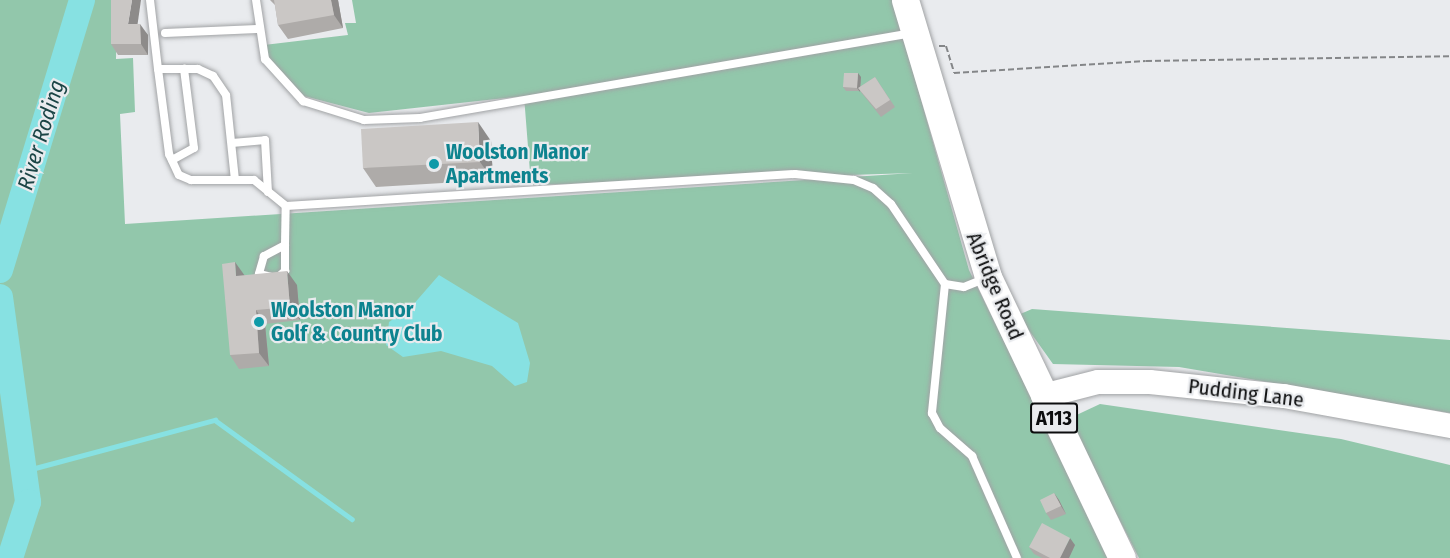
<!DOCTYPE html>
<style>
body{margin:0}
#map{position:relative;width:1450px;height:558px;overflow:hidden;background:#e9ebee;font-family:"Fira Sans Condensed",sans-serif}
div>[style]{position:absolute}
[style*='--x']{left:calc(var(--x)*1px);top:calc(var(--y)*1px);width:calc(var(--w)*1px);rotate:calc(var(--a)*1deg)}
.green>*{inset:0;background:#92c7ab}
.water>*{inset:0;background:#87e1e2}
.stream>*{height:4.5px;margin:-2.25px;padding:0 2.25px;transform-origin:2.25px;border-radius:2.25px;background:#87e1e2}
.river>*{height:26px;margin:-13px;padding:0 13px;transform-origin:13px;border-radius:13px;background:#87e1e2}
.path>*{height:2px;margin-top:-1px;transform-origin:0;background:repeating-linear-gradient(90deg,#848688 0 6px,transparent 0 9px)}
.roads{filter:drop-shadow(0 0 2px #a1a3a5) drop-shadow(0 0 2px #a1a3a5)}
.lane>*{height:8px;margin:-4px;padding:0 4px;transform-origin:4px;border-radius:4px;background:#fff}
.secondary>*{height:24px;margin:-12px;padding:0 12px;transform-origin:12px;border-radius:12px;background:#fff}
.primary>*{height:27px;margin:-13.5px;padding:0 13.5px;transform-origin:13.5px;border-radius:13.5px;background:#fff}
.wall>*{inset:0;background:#aeaba9}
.shaded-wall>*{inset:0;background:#8d8b8a}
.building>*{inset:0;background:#cac7c5}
.dots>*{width:16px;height:16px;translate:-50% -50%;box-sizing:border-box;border:3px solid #e9ebee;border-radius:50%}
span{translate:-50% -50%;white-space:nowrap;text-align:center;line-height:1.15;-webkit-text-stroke:4.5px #e9ebee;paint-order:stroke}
.shield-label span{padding:2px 4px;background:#e9ebee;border:2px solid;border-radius:4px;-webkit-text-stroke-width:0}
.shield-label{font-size:20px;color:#0c0d0e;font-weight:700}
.culture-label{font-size:21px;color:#0d838f;font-weight:700}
.left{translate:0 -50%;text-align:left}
.street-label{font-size:21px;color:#0c0d0e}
.water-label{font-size:22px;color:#1b4546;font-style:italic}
</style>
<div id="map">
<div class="green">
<div style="clip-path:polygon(0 0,117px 0,116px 59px,133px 58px,135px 112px,120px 114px,125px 224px,913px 173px,531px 185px,524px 96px,369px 113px,304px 96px,269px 58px,264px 45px,348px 35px,345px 23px,356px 23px,352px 0,893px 0,969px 270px,1110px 558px,0 558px)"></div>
<div style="clip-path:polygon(1032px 309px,1450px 340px,1450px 413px,1179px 367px,1053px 364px,1018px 315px)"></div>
<div style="clip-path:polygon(1100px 404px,1341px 439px,1450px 465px,1450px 558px,1139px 558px,1068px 419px)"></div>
</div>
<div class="water">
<div style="clip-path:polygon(439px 275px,518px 323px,530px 363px,527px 382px,515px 386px,492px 366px,441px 351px,403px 357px,386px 345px,389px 322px,412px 306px)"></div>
</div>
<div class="stream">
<div style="--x:24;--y:471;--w:198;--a:-15"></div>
<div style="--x:215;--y:420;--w:169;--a:35.9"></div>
</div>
<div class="river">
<div style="--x:0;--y:270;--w:282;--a:-73.1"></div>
<div style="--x:0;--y:297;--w:207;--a:82.2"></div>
<div style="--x:28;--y:502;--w:59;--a:107.8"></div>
</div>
<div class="path">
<div style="--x:939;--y:46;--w:7;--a:0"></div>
<div style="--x:946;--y:46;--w:28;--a:73"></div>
<div style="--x:954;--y:73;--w:192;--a:-3.6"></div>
<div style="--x:1146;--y:61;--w:304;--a:-0.9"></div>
</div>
<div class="roads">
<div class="lane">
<div style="--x:150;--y:0;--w:69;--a:83.4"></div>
<div style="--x:256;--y:0;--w:60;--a:81.3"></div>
<div style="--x:265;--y:59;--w:57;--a:47.9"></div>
<div style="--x:303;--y:101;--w:64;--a:17.3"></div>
<div style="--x:364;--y:120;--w:56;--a:-2"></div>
<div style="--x:420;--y:118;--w:497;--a:-9.8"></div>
<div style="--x:165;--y:33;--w:92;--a:-2.5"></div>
<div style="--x:232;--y:143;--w:33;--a:-5"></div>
<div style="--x:265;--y:140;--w:52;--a:86.7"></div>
<div style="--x:172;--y:160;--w:25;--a:-29"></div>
<div style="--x:194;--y:148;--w:80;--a:-97.2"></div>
<div style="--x:235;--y:180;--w:85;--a:-96"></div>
<div style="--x:226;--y:95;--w:23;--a:-124"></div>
<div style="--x:213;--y:76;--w:17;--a:-155"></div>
<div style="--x:198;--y:69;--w:40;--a:180"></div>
<div style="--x:158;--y:69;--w:86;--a:82.6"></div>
<div style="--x:169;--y:154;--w:23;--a:65"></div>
<div style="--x:179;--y:175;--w:13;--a:23"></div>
<div style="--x:191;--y:180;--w:63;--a:0"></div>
<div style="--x:254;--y:180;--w:41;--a:39.1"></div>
<div style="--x:286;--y:206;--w:510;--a:-3.6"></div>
<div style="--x:795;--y:174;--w:59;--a:5.8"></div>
<div style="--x:854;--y:180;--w:21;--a:23"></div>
<div style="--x:873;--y:188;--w:24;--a:42"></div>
<div style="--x:891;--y:204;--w:97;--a:56"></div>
<div style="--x:945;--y:284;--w:130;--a:95.8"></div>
<div style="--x:932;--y:413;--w:17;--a:62"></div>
<div style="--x:940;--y:428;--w:43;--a:41.2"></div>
<div style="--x:972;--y:456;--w:111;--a:66.2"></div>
<div style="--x:285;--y:245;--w:24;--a:152"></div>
<div style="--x:264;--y:256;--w:19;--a:106"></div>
<div style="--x:259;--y:274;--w:18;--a:13"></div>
<div style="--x:277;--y:278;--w:11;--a:-41"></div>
<div style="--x:285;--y:271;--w:26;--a:-90"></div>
<div style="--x:285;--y:245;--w:39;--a:-89"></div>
<div style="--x:945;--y:284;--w:19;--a:9"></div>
<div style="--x:964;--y:287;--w:22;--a:-22"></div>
</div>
<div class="secondary">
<div style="--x:1043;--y:396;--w:57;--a:-14.3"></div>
<div style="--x:1098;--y:382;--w:52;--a:0"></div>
<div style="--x:1150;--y:382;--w:135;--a:6"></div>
<div style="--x:1284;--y:396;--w:169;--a:10.2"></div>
</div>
<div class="primary">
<div style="--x:905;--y:0;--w:289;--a:73.3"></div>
<div style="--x:988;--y:277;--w:311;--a:64.5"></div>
</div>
</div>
<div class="wall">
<div style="clip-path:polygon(270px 0,338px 0,343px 28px,288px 39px,278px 25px,275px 5px)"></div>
<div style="clip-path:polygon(137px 24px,148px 35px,148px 55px,118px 55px,111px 44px)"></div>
<div style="clip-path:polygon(861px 77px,860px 87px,875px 77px,895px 107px,881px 117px,860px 91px,846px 91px,843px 87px)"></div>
<div style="clip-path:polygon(491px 141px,493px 180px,376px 187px,363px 168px)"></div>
<div style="clip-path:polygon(244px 275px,297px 285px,300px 320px,265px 324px,269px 366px,239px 369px,230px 355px)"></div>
<div style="clip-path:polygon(1054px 493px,1059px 500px,1066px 514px,1051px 520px,1046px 513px)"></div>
<div style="clip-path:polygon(1075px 545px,1069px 558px,1042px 558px,1034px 554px,1029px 547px)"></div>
</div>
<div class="shaded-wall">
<div style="clip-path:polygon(132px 0,141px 0,136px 35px,128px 24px)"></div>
<div style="clip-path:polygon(331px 0,338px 0,343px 28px,334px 15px)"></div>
<div style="clip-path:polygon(140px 24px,148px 35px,148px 55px,141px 44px)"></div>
<div style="clip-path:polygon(858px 73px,861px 77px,860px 92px,857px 88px)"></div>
<div style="clip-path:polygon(478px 122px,491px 141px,493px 180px,480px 162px)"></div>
<div style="clip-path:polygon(235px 262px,245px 276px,236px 276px)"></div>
<div style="clip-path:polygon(287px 271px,297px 285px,300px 320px,290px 307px)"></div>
<div style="clip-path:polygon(256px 310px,265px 324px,269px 366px,259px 353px)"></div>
<div style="clip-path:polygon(1054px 493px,1059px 500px,1066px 514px,1061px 506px)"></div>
<div style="clip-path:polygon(1070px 538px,1075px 545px,1069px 558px,1060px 558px)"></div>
</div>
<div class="building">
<div style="clip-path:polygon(111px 0,132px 0,128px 24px,140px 24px,141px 44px,111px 44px)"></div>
<div style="clip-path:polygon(274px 0,331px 0,334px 15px,278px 25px)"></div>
<div style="clip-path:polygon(844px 73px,858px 73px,857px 88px,843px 87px)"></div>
<div style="clip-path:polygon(875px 77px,890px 100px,876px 109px,858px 88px)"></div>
<div style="clip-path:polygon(478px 122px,480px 162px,363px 168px,361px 129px)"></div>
<div style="clip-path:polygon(235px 262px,236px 276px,287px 271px,290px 307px,256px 310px,259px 353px,230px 355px,222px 264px)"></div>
<div style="clip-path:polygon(1054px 493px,1061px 506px,1046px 513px,1040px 500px)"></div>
<div style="clip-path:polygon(1042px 523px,1070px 538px,1060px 558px,1050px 558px,1029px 547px)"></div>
</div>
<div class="dots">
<div style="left:434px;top:164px;background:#0f9aa8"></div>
<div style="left:259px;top:322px;background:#0f9aa8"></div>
</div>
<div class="shield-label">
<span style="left:1054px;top:418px">A113</span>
</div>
<div class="culture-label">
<span class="left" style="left:446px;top:164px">Woolston Manor<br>Apartments</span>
<span class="left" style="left:271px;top:322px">Woolston Manor<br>Golf &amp; Country Club</span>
</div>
<div class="street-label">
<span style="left:995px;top:286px;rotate:67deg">Abridge Road</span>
<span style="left:1246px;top:393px;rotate:7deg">Pudding Lane</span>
</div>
<div class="water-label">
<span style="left:41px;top:135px;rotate:-73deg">River Roding</span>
</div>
</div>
